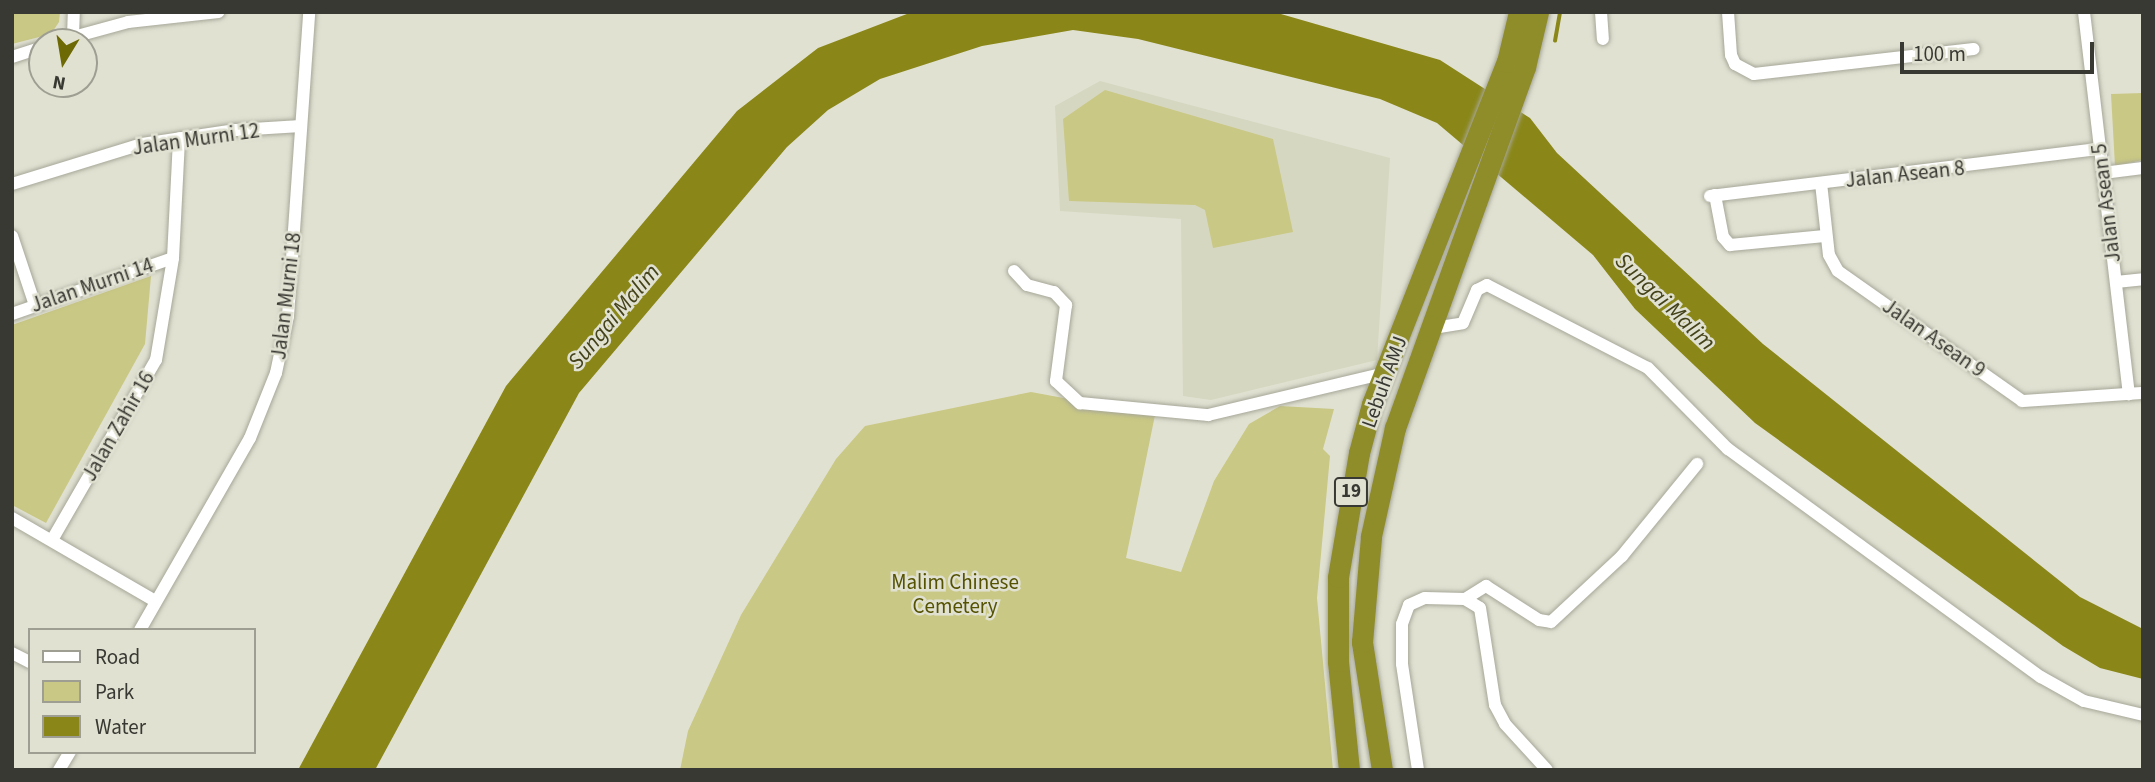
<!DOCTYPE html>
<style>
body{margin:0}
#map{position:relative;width:2155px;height:782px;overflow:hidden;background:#e1e1d2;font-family:"Source Sans 3",sans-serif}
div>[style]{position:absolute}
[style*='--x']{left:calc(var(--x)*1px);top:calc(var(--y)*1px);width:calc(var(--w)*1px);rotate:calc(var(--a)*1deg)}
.built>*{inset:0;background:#d6d7c0}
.green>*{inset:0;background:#c9c884}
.water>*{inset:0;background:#8a8718}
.stream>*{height:3.5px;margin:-1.75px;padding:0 1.75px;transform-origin:1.75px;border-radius:1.75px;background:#8a8718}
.roads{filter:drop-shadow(0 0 2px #a7a799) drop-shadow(0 0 2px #a7a799)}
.street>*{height:12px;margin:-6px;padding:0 6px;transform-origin:6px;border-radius:6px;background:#fff}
.highway>*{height:21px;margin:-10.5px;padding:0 10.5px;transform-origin:10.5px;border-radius:10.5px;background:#8f8c2a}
span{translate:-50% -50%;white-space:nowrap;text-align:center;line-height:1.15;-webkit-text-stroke:5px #e1e1d2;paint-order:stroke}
.shield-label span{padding:2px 5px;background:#e1e1d2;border:2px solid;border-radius:5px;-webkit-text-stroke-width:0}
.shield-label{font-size:19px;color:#393933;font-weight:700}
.street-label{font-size:21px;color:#393933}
.park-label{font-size:21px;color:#555302}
.water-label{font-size:23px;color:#434218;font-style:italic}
.frame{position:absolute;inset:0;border:14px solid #393933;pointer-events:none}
.legend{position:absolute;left:28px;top:628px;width:228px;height:126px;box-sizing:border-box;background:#e1e1d2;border:2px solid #9e9e92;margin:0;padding:9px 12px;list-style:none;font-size:21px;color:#393933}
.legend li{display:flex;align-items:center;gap:14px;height:35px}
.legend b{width:35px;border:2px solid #9e9e92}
.north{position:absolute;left:28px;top:28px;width:70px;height:70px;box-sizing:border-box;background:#e1e1d2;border:2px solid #9e9e92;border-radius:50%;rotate:191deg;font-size:19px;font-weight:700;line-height:28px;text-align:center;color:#393933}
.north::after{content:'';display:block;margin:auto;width:24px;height:32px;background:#6d6a05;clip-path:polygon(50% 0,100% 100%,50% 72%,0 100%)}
.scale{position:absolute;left:1900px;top:42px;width:194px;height:32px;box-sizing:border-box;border:4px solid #393933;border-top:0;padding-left:9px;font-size:21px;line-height:24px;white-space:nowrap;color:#393933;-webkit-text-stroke:5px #e1e1d2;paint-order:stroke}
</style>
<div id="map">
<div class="built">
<div style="clip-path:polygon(1100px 81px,1390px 158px,1377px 360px,1211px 400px,1183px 396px,1181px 219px,1060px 211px,1055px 106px)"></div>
</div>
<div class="green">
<div style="clip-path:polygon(12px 12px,60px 12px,59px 22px,51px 34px,12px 44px)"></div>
<div style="clip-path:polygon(1105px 90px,1273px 139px,1293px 232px,1213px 248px,1205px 210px,1195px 205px,1069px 201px,1063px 119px)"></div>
<div style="clip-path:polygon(2143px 93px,2143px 160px,2115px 166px,2111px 94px)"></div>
<div style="clip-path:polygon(151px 276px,145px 344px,46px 523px,12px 505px,12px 325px)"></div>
<div style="clip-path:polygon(1031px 392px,1155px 415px,1126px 558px,1181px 572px,1214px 481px,1249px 424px,1280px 406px,1334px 409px,1323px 449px,1330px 456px,1317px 598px,1333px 770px,680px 770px,688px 731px,741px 615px,836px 459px,865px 426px)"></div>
</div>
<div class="water">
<div style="clip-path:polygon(912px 12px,1274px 12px,1440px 60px,1530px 118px,1557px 153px,1763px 344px,2080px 597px,2143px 629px,2143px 679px,2100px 668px,2063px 646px,1755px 423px,1635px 309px,1593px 255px,1437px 123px,1380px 99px,1138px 39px,1073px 30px,982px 46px,880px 79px,828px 110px,787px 147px,579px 393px,375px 770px,298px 770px,506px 386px,737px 111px,818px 48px)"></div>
</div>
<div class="stream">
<div style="--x:1555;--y:41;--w:29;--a:-80"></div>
</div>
<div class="roads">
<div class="street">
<div style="--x:1601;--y:12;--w:27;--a:86"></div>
<div style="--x:1728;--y:12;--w:43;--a:86"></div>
<div style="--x:1731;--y:55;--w:10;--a:66"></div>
<div style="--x:1735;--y:64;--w:21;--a:28"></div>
<div style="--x:1754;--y:74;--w:221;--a:-6.5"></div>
<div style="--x:2084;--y:12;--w:385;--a:83.3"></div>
<div style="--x:73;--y:36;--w:24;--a:-88"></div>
<div style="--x:55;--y:42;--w:76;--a:-15.3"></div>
<div style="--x:128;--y:22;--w:91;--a:-6.3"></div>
<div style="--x:12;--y:57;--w:32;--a:-18"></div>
<div style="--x:2103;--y:173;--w:40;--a:-7.1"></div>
<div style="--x:1821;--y:183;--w:72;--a:83.7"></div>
<div style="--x:1829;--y:255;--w:18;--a:61"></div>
<div style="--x:1838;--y:271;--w:225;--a:35.2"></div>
<div style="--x:2022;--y:401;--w:121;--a:-3.8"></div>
<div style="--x:12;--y:184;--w:136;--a:-17.1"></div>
<div style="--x:142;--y:144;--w:95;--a:-8.5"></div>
<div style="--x:236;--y:130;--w:65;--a:-3.5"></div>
<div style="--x:1715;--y:195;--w:43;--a:79.2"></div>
<div style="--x:1723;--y:237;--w:11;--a:49"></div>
<div style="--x:1730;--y:245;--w:95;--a:-5.4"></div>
<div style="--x:1710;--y:196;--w:393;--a:-6.9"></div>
<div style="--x:12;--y:236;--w:73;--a:71.6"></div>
<div style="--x:1014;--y:271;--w:19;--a:47"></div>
<div style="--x:1027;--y:285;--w:28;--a:15"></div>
<div style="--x:1054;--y:292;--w:18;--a:47"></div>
<div style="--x:1066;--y:305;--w:77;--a:97.5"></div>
<div style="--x:1056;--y:381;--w:33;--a:43"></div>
<div style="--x:1080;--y:403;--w:129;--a:5.4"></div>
<div style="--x:1208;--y:415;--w:183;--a:-13.3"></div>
<div style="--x:2116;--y:282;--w:27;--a:-6"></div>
<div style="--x:12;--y:314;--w:170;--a:-19.2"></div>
<div style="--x:1433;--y:328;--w:30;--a:-9"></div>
<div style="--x:1463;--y:323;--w:36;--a:-67"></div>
<div style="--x:1477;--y:290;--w:11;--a:-27"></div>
<div style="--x:1487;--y:285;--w:181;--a:27.3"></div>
<div style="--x:1648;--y:368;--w:114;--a:45.4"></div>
<div style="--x:1728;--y:449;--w:387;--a:36.1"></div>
<div style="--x:2041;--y:677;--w:49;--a:29.2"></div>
<div style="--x:2084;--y:701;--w:61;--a:13.3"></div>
<div style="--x:12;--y:518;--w:165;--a:30.1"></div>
<div style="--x:52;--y:540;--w:208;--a:-60"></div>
<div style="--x:156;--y:360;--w:103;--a:-80.5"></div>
<div style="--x:173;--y:258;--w:120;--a:-87.1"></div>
<div style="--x:1465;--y:599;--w:17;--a:31"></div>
<div style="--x:1480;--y:608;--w:98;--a:81.2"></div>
<div style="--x:1495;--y:705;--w:21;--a:62"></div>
<div style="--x:1505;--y:724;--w:62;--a:47.6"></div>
<div style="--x:140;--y:630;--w:221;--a:-60.2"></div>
<div style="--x:250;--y:438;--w:70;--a:-68.2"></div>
<div style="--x:276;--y:373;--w:58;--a:-78.1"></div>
<div style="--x:288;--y:316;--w:305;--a:-86"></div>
<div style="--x:12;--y:653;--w:20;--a:27"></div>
<div style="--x:59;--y:770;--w:21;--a:-59"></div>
<div style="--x:1418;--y:770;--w:107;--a:-98.6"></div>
<div style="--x:1402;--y:664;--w:40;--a:-90"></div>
<div style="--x:1402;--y:624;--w:20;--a:-70"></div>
<div style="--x:1409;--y:605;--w:17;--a:-24"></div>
<div style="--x:1425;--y:598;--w:40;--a:1.4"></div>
<div style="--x:1465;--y:599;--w:25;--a:-32"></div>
<div style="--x:1486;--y:586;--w:63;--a:32.7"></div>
<div style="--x:1539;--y:620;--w:12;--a:9"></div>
<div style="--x:1551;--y:622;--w:97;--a:-42.9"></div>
<div style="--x:1622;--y:556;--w:119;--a:-50.8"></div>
</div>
<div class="highway">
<div style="--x:1349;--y:770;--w:110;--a:-95.8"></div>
<div style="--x:1338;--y:661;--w:84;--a:-90"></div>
<div style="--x:1338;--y:577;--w:126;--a:-80.4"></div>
<div style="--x:1359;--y:453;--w:51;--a:-75.1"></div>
<div style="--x:1372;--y:404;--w:368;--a:-68.5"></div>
<div style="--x:1507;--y:62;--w:51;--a:-76.5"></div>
<div style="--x:1382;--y:770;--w:130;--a:-98.9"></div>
<div style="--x:1362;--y:642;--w:106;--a:-85.1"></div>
<div style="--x:1371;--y:536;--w:111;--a:-77.5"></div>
<div style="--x:1395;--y:428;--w:384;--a:-70.2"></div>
<div style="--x:1525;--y:67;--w:57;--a:-76.7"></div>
</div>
</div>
<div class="shield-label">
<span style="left:1351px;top:492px">19</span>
</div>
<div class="street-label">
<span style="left:196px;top:139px;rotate:-8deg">Jalan Murni 12</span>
<span style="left:1905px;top:174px;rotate:-6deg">Jalan Asean 8</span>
<span style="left:2106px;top:203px;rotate:-97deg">Jalan Asean 5</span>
<span style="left:92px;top:285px;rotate:-19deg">Jalan Murni 14</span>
<span style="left:286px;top:296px;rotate:-83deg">Jalan Murni 18</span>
<span style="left:1934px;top:338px;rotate:35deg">Jalan Asean 9</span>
<span style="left:1384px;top:382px;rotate:-70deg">Lebuh AMJ</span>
<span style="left:118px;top:426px;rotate:-60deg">Jalan Zahir 16</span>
</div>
<div class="park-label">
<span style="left:955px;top:594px">Malim Chinese<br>Cemetery</span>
</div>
<div class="water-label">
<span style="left:1665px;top:302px;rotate:44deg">Sungai Malim</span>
<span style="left:614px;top:317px;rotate:-50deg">Sungai Malim</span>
</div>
<div class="frame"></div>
<ul class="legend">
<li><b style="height:9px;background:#fff"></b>Road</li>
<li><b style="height:19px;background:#c9c884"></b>Park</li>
<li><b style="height:19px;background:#8a8718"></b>Water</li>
</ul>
<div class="north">N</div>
<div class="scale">100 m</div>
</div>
